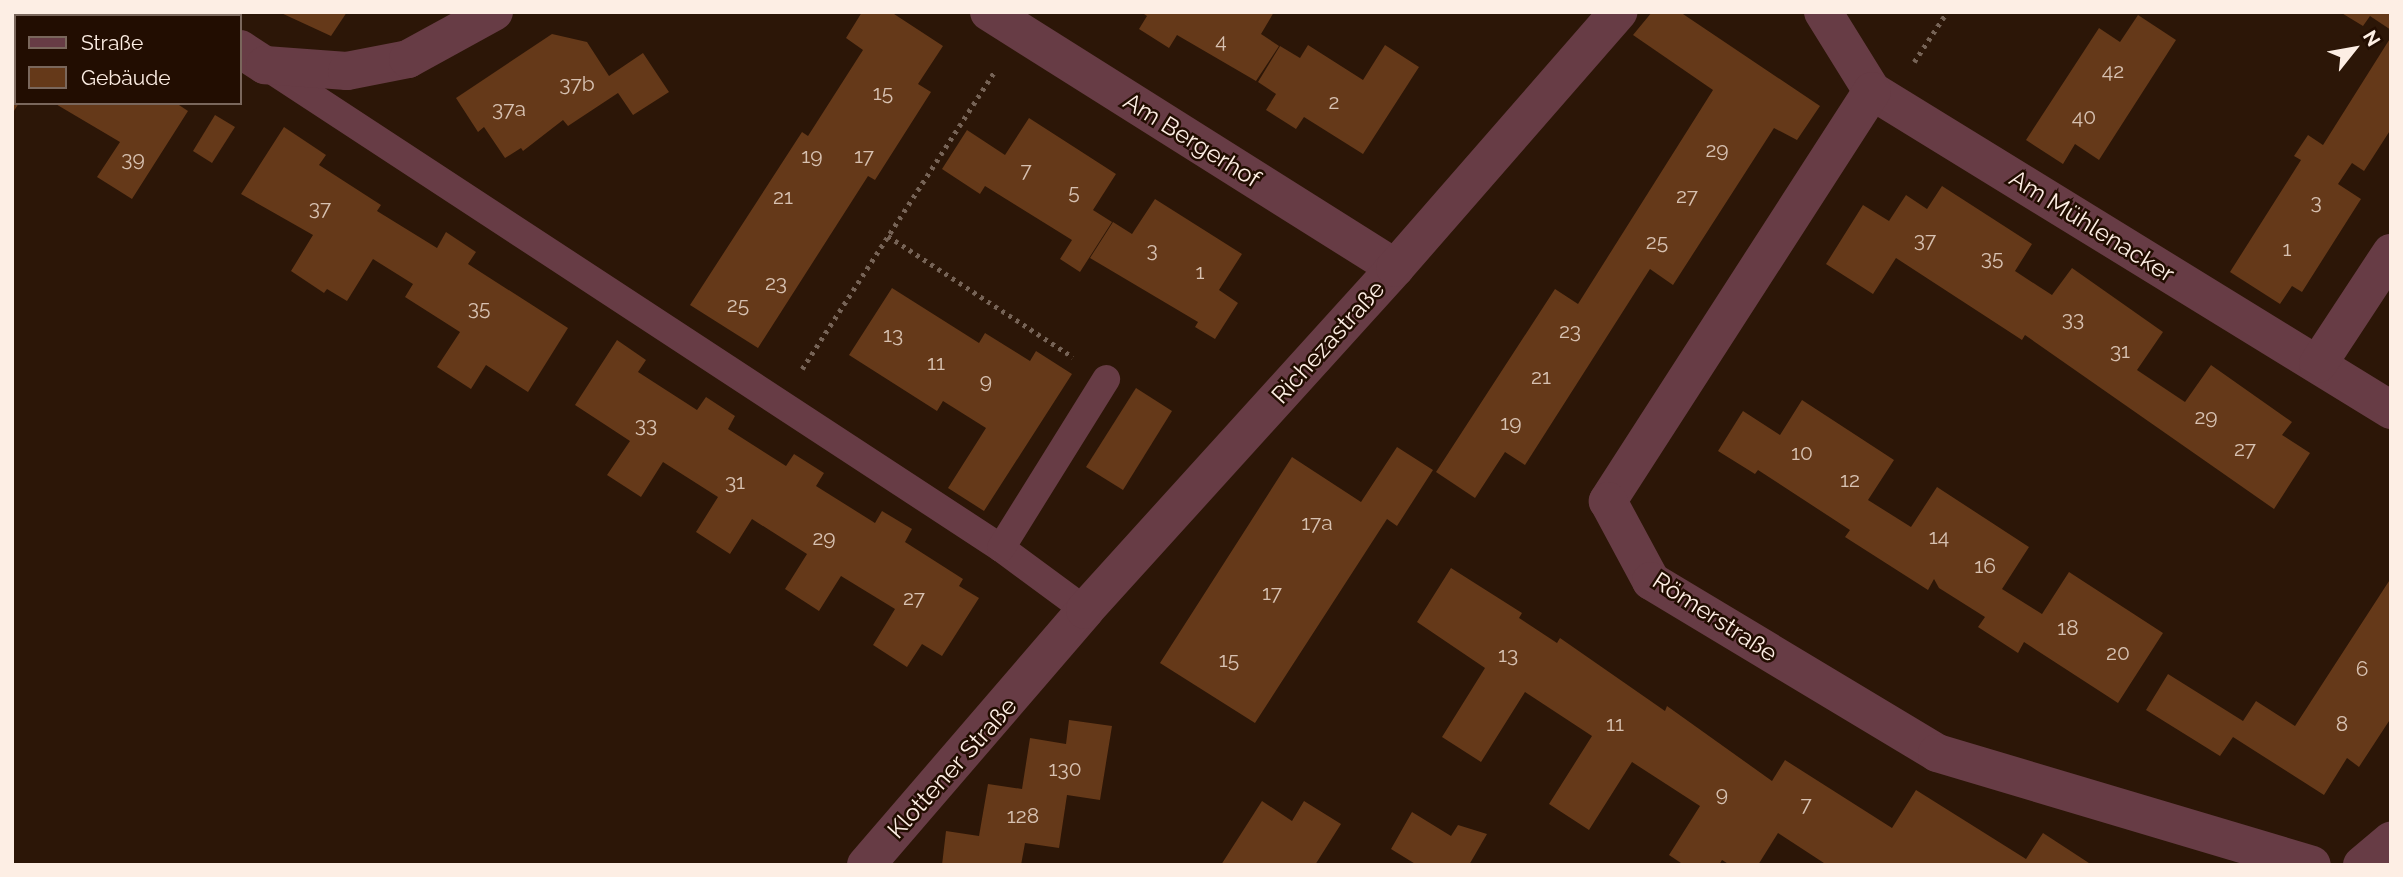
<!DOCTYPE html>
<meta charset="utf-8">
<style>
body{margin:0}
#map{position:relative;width:2403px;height:877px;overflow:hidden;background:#2c1607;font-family:Raleway,sans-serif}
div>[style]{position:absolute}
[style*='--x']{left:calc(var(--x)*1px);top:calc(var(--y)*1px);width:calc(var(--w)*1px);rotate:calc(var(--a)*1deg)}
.building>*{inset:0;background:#653919}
.path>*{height:4.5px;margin-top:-2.25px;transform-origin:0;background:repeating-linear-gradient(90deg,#766356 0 3.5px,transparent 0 8.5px)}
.lane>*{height:28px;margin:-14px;padding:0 14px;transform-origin:14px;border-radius:14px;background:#673c45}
.street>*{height:38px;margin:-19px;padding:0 19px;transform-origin:19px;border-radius:19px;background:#673c45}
span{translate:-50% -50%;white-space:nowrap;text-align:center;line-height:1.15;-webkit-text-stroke:5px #220d01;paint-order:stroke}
.number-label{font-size:21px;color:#d7c1b1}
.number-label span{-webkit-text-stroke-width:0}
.street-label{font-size:24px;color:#fdeee4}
.frame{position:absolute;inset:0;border:14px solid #fdeee4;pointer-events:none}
.legend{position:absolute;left:14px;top:14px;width:228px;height:91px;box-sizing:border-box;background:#220d01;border:2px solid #7a675c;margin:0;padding:9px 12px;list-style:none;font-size:21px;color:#fdeee4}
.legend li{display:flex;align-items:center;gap:14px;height:35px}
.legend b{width:35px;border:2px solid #7a675c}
.north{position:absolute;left:2319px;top:14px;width:70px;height:70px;-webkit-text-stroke:5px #220d01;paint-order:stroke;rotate:59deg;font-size:19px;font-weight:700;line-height:28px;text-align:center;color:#fdeee4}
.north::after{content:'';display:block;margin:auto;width:24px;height:32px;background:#fdeee4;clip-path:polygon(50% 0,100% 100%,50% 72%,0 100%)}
</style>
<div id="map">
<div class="building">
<div style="clip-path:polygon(12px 12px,39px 16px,16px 16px,19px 103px,12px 114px)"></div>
<div style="clip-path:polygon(279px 12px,347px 12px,331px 36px)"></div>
<div style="clip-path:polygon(862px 12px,891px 12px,943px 46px,918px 84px,931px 92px,875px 180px,868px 176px,758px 348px,690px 305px,802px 132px,808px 136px,863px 50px,846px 38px)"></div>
<div style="clip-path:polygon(1141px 12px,1274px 12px,1261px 34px,1279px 46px,1256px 81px,1177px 35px,1169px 48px,1139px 29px,1147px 16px)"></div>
<div style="clip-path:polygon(1652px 12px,1680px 12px,1820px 106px,1797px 140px,1774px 128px,1673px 285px,1650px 269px,1525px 465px,1505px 452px,1475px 498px,1436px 472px,1555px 289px,1578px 304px,1713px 90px,1633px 35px)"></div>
<div style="clip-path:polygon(2340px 12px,2391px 12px,2391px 30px,2370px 16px,2363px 26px)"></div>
<div style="clip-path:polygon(2138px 15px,2176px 40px,2099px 160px,2075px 144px,2063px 164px,2026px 140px,2099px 28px,2120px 42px)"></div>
<div style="clip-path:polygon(552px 34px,587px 42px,609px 76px,643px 53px,669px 92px,633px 115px,618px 93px,568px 126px,563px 120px,523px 151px,521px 148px,505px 158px,484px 127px,478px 132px,456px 98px)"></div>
<div style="clip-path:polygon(2391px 37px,2391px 129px,2364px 171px,2352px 163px,2338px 184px,2361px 199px,2302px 292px,2292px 286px,2280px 304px,2230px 272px,2301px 160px,2294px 156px,2308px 135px,2323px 145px)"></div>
<div style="clip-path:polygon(1308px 45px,1363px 80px,1385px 45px,1419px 67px,1363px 154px,1304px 117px,1296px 129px,1266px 110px,1276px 94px,1258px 82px,1280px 46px,1300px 58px)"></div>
<div style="clip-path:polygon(54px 103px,176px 103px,188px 111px,132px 199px,97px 177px,120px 142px)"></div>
<div style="clip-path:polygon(215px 115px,235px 127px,212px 163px,193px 151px)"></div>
<div style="clip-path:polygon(1029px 118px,1116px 174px,1093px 210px,1112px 222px,1080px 272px,1060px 259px,1072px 240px,985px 186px,980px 194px,942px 169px,967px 130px,1005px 155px)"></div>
<div style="clip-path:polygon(284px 127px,326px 155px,319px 165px,381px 205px,377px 211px,437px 248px,446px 232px,476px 252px,468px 264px,568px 328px,528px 392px,486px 365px,471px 389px,437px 367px,460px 332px,405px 297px,413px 284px,373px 259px,347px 301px,327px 289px,324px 293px,291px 271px,313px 235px,241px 194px)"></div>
<div style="clip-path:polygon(1942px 186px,2032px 244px,2015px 271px,2038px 286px,2052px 295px,2072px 268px,2163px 332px,2137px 370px,2185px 402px,2211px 365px,2292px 422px,2282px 435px,2310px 453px,2274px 509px,2025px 335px,2022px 340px,1896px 258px,1873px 294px,1826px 264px,1863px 205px,1889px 221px,1906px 195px,1927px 209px)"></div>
<div style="clip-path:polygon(1155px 199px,1242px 254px,1219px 290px,1238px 303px,1215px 339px,1195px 327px,1198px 322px,1090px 258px,1113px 222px,1132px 234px)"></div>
<div style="clip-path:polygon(892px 288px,979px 343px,985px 333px,1030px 361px,1036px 351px,1072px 374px,984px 511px,948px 488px,986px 428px,943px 401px,937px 411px,849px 355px)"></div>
<div style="clip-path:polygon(617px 340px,646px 360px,638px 372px,697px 410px,706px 397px,735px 416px,728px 429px,786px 466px,794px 454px,824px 473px,816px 486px,875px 523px,882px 511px,912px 529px,905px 542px,963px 579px,959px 586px,979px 598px,942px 656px,922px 644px,907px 667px,873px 645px,895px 609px,841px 576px,819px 611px,785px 589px,807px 554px,752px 519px,730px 554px,696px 532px,718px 497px,663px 462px,641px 497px,607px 475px,630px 441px,575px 405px)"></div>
<div style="clip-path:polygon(1136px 388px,1172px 411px,1123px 490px,1086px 467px)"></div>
<div style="clip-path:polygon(1802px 400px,1894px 460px,1868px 500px,1911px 527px,1937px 487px,2029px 547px,2002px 589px,2042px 614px,2069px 572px,2163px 633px,2118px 703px,2024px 642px,2018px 653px,1978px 627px,1985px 617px,1939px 588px,1934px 579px,1928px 590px,1845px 537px,1850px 530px,1758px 470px,1755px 474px,1718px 451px,1743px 411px,1780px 435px)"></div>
<div style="clip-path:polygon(1397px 447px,1433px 470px,1397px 526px,1387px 519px,1255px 723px,1160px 663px,1292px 457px,1361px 502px)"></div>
<div style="clip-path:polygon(1451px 568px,1522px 613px,1519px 618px,1557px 643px,1560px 638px,1665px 711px,1667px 706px,1772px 781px,1785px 760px,1892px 828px,1916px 790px,2026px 859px,2043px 833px,2092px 865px,1827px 865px,1778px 833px,1758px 865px,1730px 865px,1722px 860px,1719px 865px,1684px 865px,1669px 855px,1700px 806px,1632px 762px,1589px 830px,1549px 804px,1592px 736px,1525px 692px,1481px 762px,1442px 737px,1485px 668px,1417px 622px)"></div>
<div style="clip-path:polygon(2391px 578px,2391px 718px,2359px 767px,2347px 758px,2324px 795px,2233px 737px,2220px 756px,2146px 710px,2168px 674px,2243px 721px,2256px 701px,2295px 726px)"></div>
<div style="clip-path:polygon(1069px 720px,1112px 726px,1100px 800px,1067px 795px,1059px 848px,1025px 843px,1021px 865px,942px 865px,946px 831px,979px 836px,988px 784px,1022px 789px,1030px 738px,1066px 744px)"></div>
<div style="clip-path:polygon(1262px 801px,1292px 821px,1304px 801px,1341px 824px,1315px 865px,1221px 865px)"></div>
<div style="clip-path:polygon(1412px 812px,1451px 836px,1458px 825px,1487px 834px,1469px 865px,1417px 865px,1391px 849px)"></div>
</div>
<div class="path">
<div style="--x:1914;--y:62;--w:60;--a:-56.6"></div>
<div style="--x:888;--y:236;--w:221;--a:33.2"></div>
<div style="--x:802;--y:369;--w:355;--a:-57.1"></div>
</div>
<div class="lane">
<div style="--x:267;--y:67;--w:878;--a:33.24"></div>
<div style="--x:1001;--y:548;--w:104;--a:36.4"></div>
<div style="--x:1001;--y:548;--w:199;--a:-58.1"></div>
</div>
<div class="street">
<div style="--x:183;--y:12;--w:7;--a:34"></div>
<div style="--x:989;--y:12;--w:480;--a:32.2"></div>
<div style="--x:1823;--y:12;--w:93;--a:58.2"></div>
<div style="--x:1872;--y:91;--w:609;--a:31.58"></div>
<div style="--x:240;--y:49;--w:30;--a:33"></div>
<div style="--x:265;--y:65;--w:82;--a:4.2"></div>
<div style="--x:347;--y:71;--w:62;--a:-11.1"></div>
<div style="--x:408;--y:59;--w:98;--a:-28.7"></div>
<div style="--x:1872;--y:91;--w:488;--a:122.8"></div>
<div style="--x:1608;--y:501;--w:91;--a:61.7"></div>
<div style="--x:1651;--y:581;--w:334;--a:31"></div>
<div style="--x:1937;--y:753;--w:391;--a:16.6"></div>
<div style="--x:2318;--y:364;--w:133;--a:-56.7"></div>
<div style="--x:866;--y:865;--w:336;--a:-49.3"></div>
<div style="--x:1085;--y:610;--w:462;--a:-47.8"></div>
<div style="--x:1395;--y:268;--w:340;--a:-48.9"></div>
<div style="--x:2362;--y:865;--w:38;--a:-40"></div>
</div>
<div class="number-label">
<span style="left:1221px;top:41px">4</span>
<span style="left:2113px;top:71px">42</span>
<span style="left:577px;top:84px">37b</span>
<span style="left:883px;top:93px">15</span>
<span style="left:1334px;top:102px">2</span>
<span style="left:509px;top:109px">37a</span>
<span style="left:2084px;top:117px">40</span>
<span style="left:1717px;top:150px">29</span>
<span style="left:812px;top:156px">19</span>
<span style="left:864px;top:156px">17</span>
<span style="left:133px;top:159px">39</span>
<span style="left:1026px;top:170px">7</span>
<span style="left:1074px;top:192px">5</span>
<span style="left:1687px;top:196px">27</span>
<span style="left:783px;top:197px">21</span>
<span style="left:2316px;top:202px">3</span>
<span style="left:320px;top:208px">37</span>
<span style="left:1925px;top:240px">37</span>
<span style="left:1657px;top:242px">25</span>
<span style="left:2287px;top:249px">1</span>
<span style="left:1152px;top:250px">3</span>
<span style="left:1992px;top:258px">35</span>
<span style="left:1200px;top:272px">1</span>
<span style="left:776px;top:283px">23</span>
<span style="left:738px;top:305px">25</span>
<span style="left:479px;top:308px">35</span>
<span style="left:2073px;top:319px">33</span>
<span style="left:1570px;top:331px">23</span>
<span style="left:893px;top:335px">13</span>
<span style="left:2120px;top:351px">31</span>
<span style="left:936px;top:363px">11</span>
<span style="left:1541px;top:377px">21</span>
<span style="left:986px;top:381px">9</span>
<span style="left:2206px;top:417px">29</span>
<span style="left:1511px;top:423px">19</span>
<span style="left:646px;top:425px">33</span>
<span style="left:2245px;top:449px">27</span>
<span style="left:1802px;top:453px">10</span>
<span style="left:1850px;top:480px">12</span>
<span style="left:735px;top:482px">31</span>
<span style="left:1317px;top:523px">17a</span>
<span style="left:1939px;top:537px">14</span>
<span style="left:824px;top:538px">29</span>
<span style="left:1985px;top:566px">16</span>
<span style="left:1272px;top:593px">17</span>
<span style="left:914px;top:598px">27</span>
<span style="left:2068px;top:628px">18</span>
<span style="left:2118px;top:653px">20</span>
<span style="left:1508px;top:655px">13</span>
<span style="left:1229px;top:660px">15</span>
<span style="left:2362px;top:669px">6</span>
<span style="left:1615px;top:724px">11</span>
<span style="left:2342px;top:724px">8</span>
<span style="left:1065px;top:769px">130</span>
<span style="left:1722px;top:794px">9</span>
<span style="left:1806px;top:804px">7</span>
<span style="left:1023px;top:816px">128</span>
</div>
<div class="street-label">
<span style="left:1192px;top:140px;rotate:32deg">Am Bergerhof</span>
<span style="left:2092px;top:226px;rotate:32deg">Am Mühlenacker</span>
<span style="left:1328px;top:342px;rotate:-48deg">Richezastraße</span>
<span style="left:1715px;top:617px;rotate:33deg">Römerstraße</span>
<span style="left:952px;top:768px;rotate:-48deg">Klottener Straße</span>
</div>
<div class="frame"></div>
<ul class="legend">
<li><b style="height:9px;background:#673c45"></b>Straße</li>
<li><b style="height:19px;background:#653919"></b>Gebäude</li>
</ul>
<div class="north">N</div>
</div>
